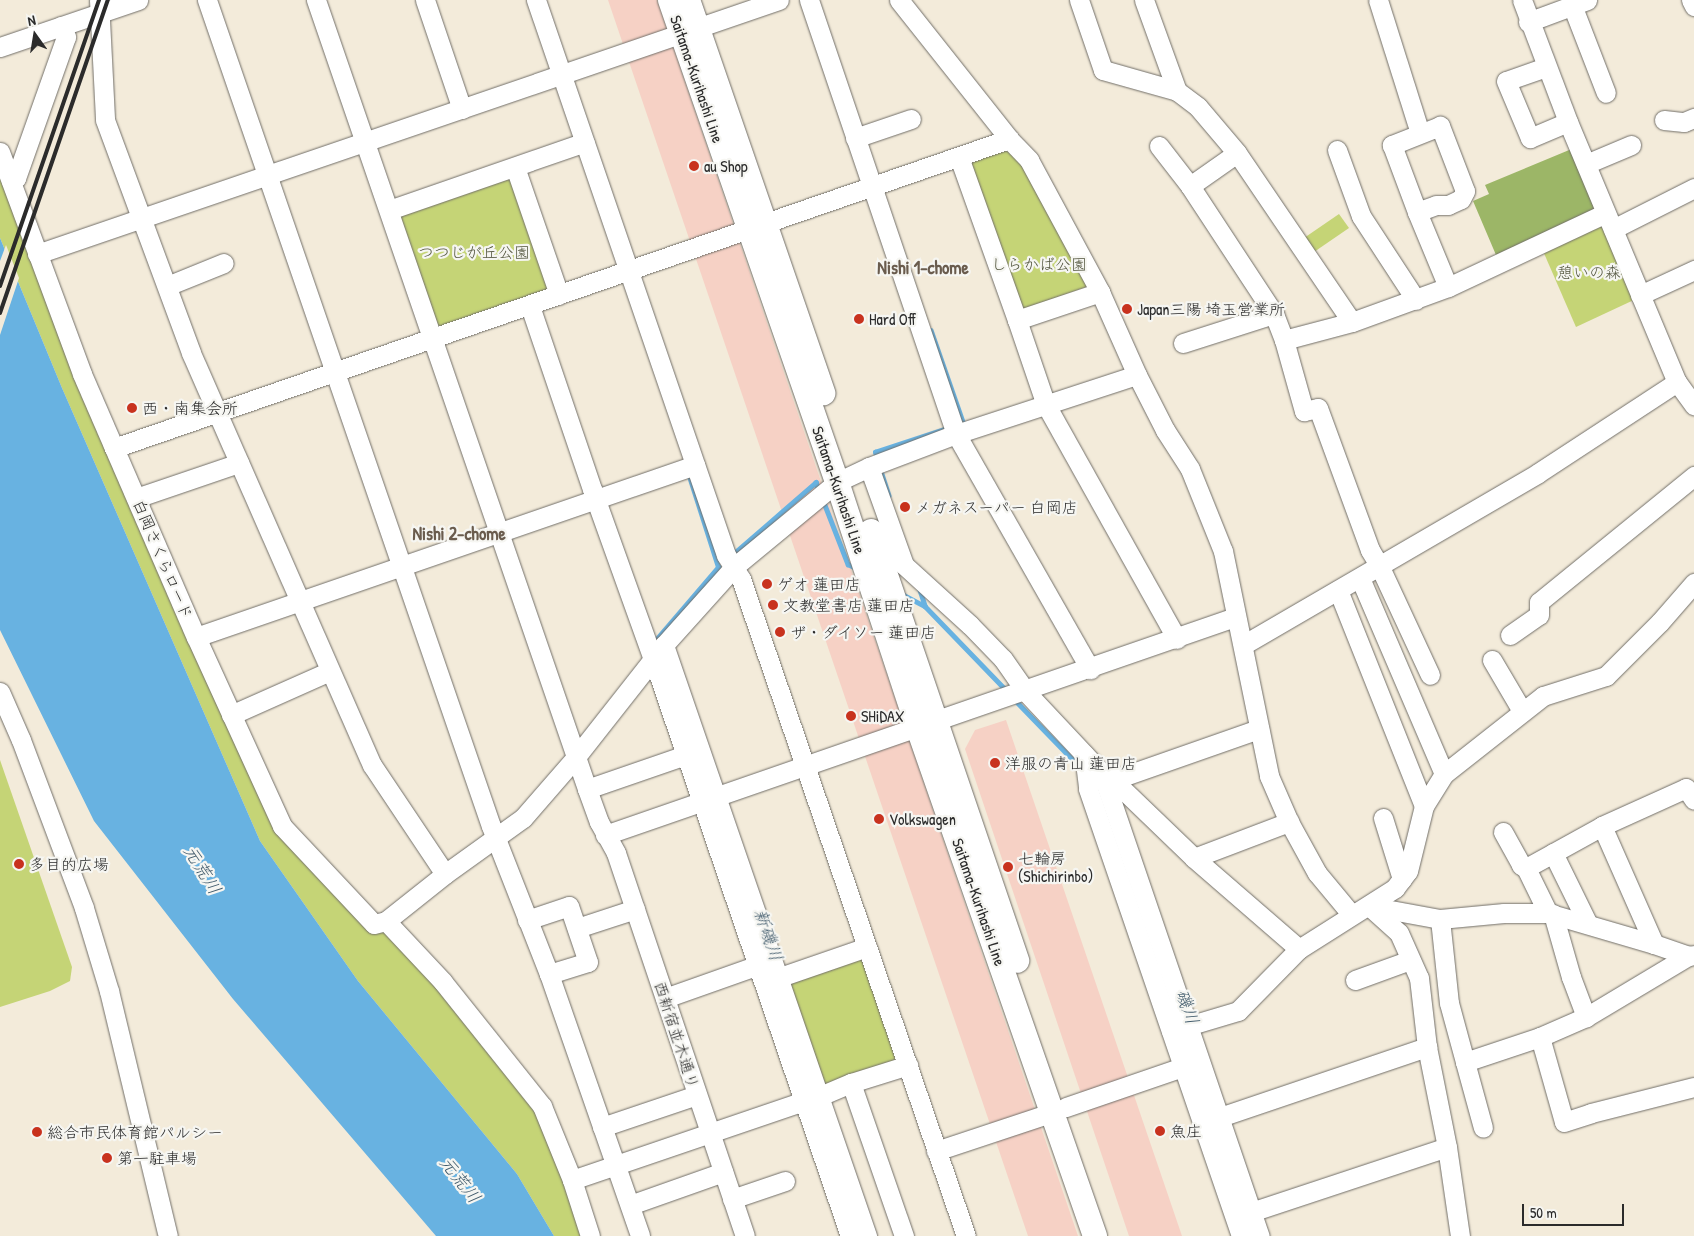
<!DOCTYPE html>
<meta charset="utf-8">
<style>
body{margin:0}
#map{position:relative;width:1694px;height:1236px;overflow:hidden;background:#f3ebda;font-family:"Patrick Hand","Klee One",sans-serif}
div>[style]{position:absolute}
[style*='--x']{left:calc(var(--x)*1px);top:calc(var(--y)*1px);width:calc(var(--w)*1px);rotate:calc(var(--a)*1deg)}
.built>*{inset:0;background:#f6d1c5}
.green>*{inset:0;background:#c5d476}
.forest>*{inset:0;background:#9cb667}
.water>*{inset:0;background:#68b2e1}
.pier>*{inset:0;background:#f3ebda}
.stream>*{height:4.5px;margin:-2.25px;padding:0 2.25px;transform-origin:2.25px;border-radius:2.25px;background:#68b2e1}
.roads{filter:drop-shadow(0 0 1px #716e68) drop-shadow(0 0 1px #716e68)}
.minor>*{height:19px;margin:-9.5px;padding:0 9.5px;transform-origin:9.5px;border-radius:9.5px;background:#fff}
.major>*{height:24px;margin:-12px;padding:0 12px;transform-origin:12px;border-radius:12px;background:#fff}
.rail>*{height:4px;margin:-2px;padding:0 2px;transform-origin:2px;border-radius:2px;background:#2b2b2b}
.dots>*{width:14px;height:14px;translate:-50% -50%;box-sizing:border-box;border:2px solid #f6f6f2;border-radius:50%}
span{translate:-50% -50%;white-space:nowrap;text-align:center;line-height:1.15;-webkit-text-stroke:4.5px #f6f6f2;paint-order:stroke}
.street-label{font-size:16px;color:#2b2b2b}
.poi-label{font-size:16px;color:#2b2b2b}
.left{translate:0 -50%;text-align:left}
.park-label{font-size:16px;color:#52553e}
.neighbourhood-label{font-size:18px;color:#6a5c4e;font-weight:700}
.water-label{font-size:18px;color:#405a6b;font-style:italic}
.north{position:absolute;left:10px;top:10px;width:50px;height:50px;-webkit-text-stroke:4px #f6f6f2;paint-order:stroke;rotate:347deg;font-size:14px;font-weight:700;line-height:20px;text-align:center;color:#2b2b2b}
.north::after{content:'';display:block;margin:auto;width:18px;height:22px;background:#2b2b2b;clip-path:polygon(50% 0,100% 100%,50% 72%,0 100%)}
.scale{position:absolute;left:1522px;top:1204px;width:102px;height:22px;box-sizing:border-box;border:2px solid #2b2b2b;border-top:0;padding-left:6px;font-size:15px;line-height:18px;white-space:nowrap;color:#2b2b2b;-webkit-text-stroke:4px #f6f6f2;paint-order:stroke}
</style>
<div id="map">
<div class="built">
<div style="clip-path:polygon(608px 0,657px 0,1078px 1236px,1028px 1236px)"></div>
<div style="clip-path:polygon(1006px 720px,1182px 1236px,1129px 1236px,965px 749px,975px 730px)"></div>
</div>
<div class="green">
<div style="clip-path:polygon(1009px 146px,1026px 165px,1089px 286px,1021px 310px,965px 162px)"></div>
<div style="clip-path:polygon(0 168px,275px 828px,386px 930px,481px 1038px,542px 1122px,567px 1182px,581px 1236px,554px 1236px,517px 1174px,358px 981px,260px 841px,62px 388px,0 238px)"></div>
<div style="clip-path:polygon(509px 175px,549px 292px,441px 328px,434px 325px,397px 218px,400px 211px)"></div>
<div style="clip-path:polygon(1339px 214px,1349px 228px,1314px 252px,1304px 238px)"></div>
<div style="clip-path:polygon(1604px 221px,1636px 299px,1576px 327px,1543px 251px)"></div>
<div style="clip-path:polygon(0 760px,72px 967px,70px 981px,50px 991px,0 1007px)"></div>
<div style="clip-path:polygon(861px 955px,898px 1064px,818px 1090px,782px 981px)"></div>
</div>
<div class="forest">
<div style="clip-path:polygon(1574px 148px,1601px 212px,1496px 255px,1473px 201px,1489px 194px,1485px 185px)"></div>
</div>
<div class="water">
<div style="clip-path:polygon(0 238px,62px 388px,260px 841px,358px 981px,517px 1174px,554px 1236px,436px 1236px,233px 999px,94px 821px,0 630px)"></div>
</div>
<div class="pier">
<div style="clip-path:polygon(6px 245px,19px 278px,0 335px,0 261px)"></div>
</div>
<div class="stream">
<div style="--x:931;--y:330;--w:97;--a:70.8"></div>
<div style="--x:963;--y:422;--w:4;--a:153"></div>
<div style="--x:877;--y:458;--w:6;--a:-108"></div>
<div style="--x:875;--y:452;--w:73;--a:-18.4"></div>
<div style="--x:880;--y:468;--w:29;--a:72"></div>
<div style="--x:823;--y:500;--w:69;--a:68.7"></div>
<div style="--x:848;--y:564;--w:9;--a:27"></div>
<div style="--x:732;--y:555;--w:111;--a:-41"></div>
<div style="--x:816;--y:482;--w:9;--a:72"></div>
<div style="--x:919;--y:587;--w:20;--a:72"></div>
<div style="--x:902;--y:594;--w:26;--a:28"></div>
<div style="--x:925;--y:606;--w:118;--a:46"></div>
<div style="--x:654;--y:644;--w:2;--a:-90"></div>
<div style="--x:654;--y:642;--w:99;--a:-49.5"></div>
<div style="--x:718;--y:567;--w:99;--a:-107.7"></div>
<div style="--x:1014;--y:699;--w:95;--a:45.9"></div>
</div>
<div class="roads">
<div class="minor">
<div style="--x:99;--y:0;--w:120;--a:87.1"></div>
<div style="--x:105;--y:120;--w:248;--a:69.7"></div>
<div style="--x:191;--y:353;--w:450;--a:66.3"></div>
<div style="--x:372;--y:765;--w:131;--a:56.2"></div>
<div style="--x:207;--y:0;--w:873;--a:71.03"></div>
<div style="--x:491;--y:826;--w:159;--a:68.6"></div>
<div style="--x:549;--y:974;--w:277;--a:70.8"></div>
<div style="--x:316;--y:0;--w:834;--a:71.04"></div>
<div style="--x:587;--y:789;--w:35;--a:70"></div>
<div style="--x:599;--y:822;--w:35;--a:61"></div>
<div style="--x:616;--y:853;--w:404;--a:71.4"></div>
<div style="--x:425;--y:0;--w:115;--a:71.3"></div>
<div style="--x:536;--y:0;--w:587;--a:71.1"></div>
<div style="--x:726;--y:555;--w:28;--a:58"></div>
<div style="--x:741;--y:579;--w:694;--a:71.1"></div>
<div style="--x:809;--y:0;--w:458;--a:71.3"></div>
<div style="--x:956;--y:434;--w:271;--a:60.3"></div>
<div style="--x:899;--y:0;--w:177;--a:51.6"></div>
<div style="--x:1009;--y:139;--w:29;--a:46"></div>
<div style="--x:1029;--y:160;--w:150;--a:61.7"></div>
<div style="--x:1100;--y:292;--w:91;--a:66"></div>
<div style="--x:1137;--y:375;--w:62;--a:63"></div>
<div style="--x:1165;--y:430;--w:46;--a:57.3"></div>
<div style="--x:1190;--y:469;--w:88;--a:68.1"></div>
<div style="--x:1223;--y:551;--w:230;--a:78.4"></div>
<div style="--x:1269;--y:776;--w:50;--a:66.5"></div>
<div style="--x:1289;--y:822;--w:58;--a:61.2"></div>
<div style="--x:1317;--y:873;--w:53;--a:50.3"></div>
<div style="--x:1079;--y:0;--w:74;--a:71.1"></div>
<div style="--x:1103;--y:70;--w:77;--a:15.8"></div>
<div style="--x:1144;--y:0;--w:97;--a:70.1"></div>
<div style="--x:1177;--y:91;--w:26;--a:37"></div>
<div style="--x:1198;--y:107;--w:60;--a:49.7"></div>
<div style="--x:1237;--y:153;--w:204;--a:55.8"></div>
<div style="--x:1378;--y:0;--w:139;--a:72.5"></div>
<div style="--x:1522;--y:0;--w:130;--a:69.3"></div>
<div style="--x:1568;--y:122;--w:282;--a:67.3"></div>
<div style="--x:1677;--y:382;--w:29;--a:54"></div>
<div style="--x:1691;--y:0;--w:7;--a:63"></div>
<div style="--x:1572;--y:5;--w:94;--a:68.9"></div>
<div style="--x:1528;--y:22;--w:63;--a:-20.4"></div>
<div style="--x:0;--y:47;--w:146;--a:-18.8"></div>
<div style="--x:1546;--y:67;--w:42;--a:160.7"></div>
<div style="--x:1506;--y:81;--w:62;--a:67.2"></div>
<div style="--x:1530;--y:138;--w:41;--a:-22.8"></div>
<div style="--x:1664;--y:120;--w:20;--a:6"></div>
<div style="--x:1684;--y:122;--w:11;--a:-22"></div>
<div style="--x:855;--y:138;--w:59;--a:-18.7"></div>
<div style="--x:1159;--y:146;--w:51;--a:52.2"></div>
<div style="--x:1190;--y:186;--w:153;--a:56.7"></div>
<div style="--x:1337;--y:150;--w:70;--a:70"></div>
<div style="--x:1361;--y:216;--w:100;--a:56.8"></div>
<div style="--x:0;--y:152;--w:237;--a:69.7"></div>
<div style="--x:82;--y:374;--w:287;--a:66.6"></div>
<div style="--x:196;--y:637;--w:208;--a:65.5"></div>
<div style="--x:282;--y:826;--w:134;--a:46.8"></div>
<div style="--x:374;--y:924;--w:12;--a:-14"></div>
<div style="--x:386;--y:921;--w:75;--a:-38.5"></div>
<div style="--x:445;--y:874;--w:96;--a:-35.7"></div>
<div style="--x:523;--y:818;--w:81;--a:-49"></div>
<div style="--x:576;--y:757;--w:142;--a:-51.8"></div>
<div style="--x:664;--y:645;--w:105;--a:-48.1"></div>
<div style="--x:734;--y:567;--w:134;--a:-39.5"></div>
<div style="--x:837;--y:482;--w:35;--a:-25"></div>
<div style="--x:869;--y:467;--w:93;--a:-20.8"></div>
<div style="--x:956;--y:434;--w:190;--a:-18.1"></div>
<div style="--x:959;--y:157;--w:173;--a:70.4"></div>
<div style="--x:1017;--y:320;--w:88;--a:-18.6"></div>
<div style="--x:1586;--y:164;--w:49;--a:-22.9"></div>
<div style="--x:515;--y:167;--w:135;--a:71"></div>
<div style="--x:11;--y:181;--w:6;--a:-31"></div>
<div style="--x:16;--y:178;--w:150;--a:-70.5"></div>
<div style="--x:66;--y:37;--w:12;--a:-114"></div>
<div style="--x:1190;--y:186;--w:57;--a:-35.1"></div>
<div style="--x:389;--y:210;--w:207;--a:-19.1"></div>
<div style="--x:1417;--y:212;--w:20;--a:-20"></div>
<div style="--x:1436;--y:205;--w:12;--a:0"></div>
<div style="--x:1448;--y:205;--w:14;--a:-25"></div>
<div style="--x:1461;--y:199;--w:9;--a:-63"></div>
<div style="--x:1465;--y:191;--w:70;--a:-111"></div>
<div style="--x:1440;--y:126;--w:52;--a:158.4"></div>
<div style="--x:1392;--y:145;--w:72;--a:69.5"></div>
<div style="--x:1417;--y:212;--w:81;--a:67.5"></div>
<div style="--x:1613;--y:229;--w:91;--a:-26.8"></div>
<div style="--x:37;--y:254;--w:784;--a:-18.9"></div>
<div style="--x:167;--y:286;--w:61;--a:-22"></div>
<div style="--x:1640;--y:295;--w:60;--a:-24.8"></div>
<div style="--x:530;--y:306;--w:193;--a:71.3"></div>
<div style="--x:592;--y:489;--w:199;--a:70.3"></div>
<div style="--x:659;--y:676;--w:592;--a:71.17"></div>
<div style="--x:1017;--y:320;--w:90;--a:71.2"></div>
<div style="--x:1046;--y:405;--w:268;--a:60.8"></div>
<div style="--x:1284;--y:340;--w:74;--a:74.3"></div>
<div style="--x:1304;--y:411;--w:14;--a:-12"></div>
<div style="--x:1318;--y:408;--w:151;--a:69.9"></div>
<div style="--x:1370;--y:550;--w:17;--a:59"></div>
<div style="--x:1379;--y:565;--w:121;--a:65.1"></div>
<div style="--x:1183;--y:343;--w:96;--a:-17.7"></div>
<div style="--x:1274;--y:314;--w:28;--a:69"></div>
<div style="--x:1284;--y:340;--w:70;--a:-14.8"></div>
<div style="--x:1352;--y:322;--w:102;--a:-20"></div>
<div style="--x:1448;--y:287;--w:174;--a:-25.1"></div>
<div style="--x:114;--y:448;--w:947;--a:-19.05"></div>
<div style="--x:869;--y:467;--w:104;--a:70.3"></div>
<div style="--x:904;--y:565;--w:89;--a:42.3"></div>
<div style="--x:970;--y:625;--w:47;--a:45.9"></div>
<div style="--x:1003;--y:659;--w:39;--a:55"></div>
<div style="--x:1025;--y:691;--w:112;--a:46.8"></div>
<div style="--x:1102;--y:773;--w:13;--a:32"></div>
<div style="--x:1113;--y:780;--w:112;--a:43.9"></div>
<div style="--x:1194;--y:858;--w:139;--a:40.9"></div>
<div style="--x:136;--y:498;--w:109;--a:-18.8"></div>
<div style="--x:1360;--y:578;--w:213;--a:66.8"></div>
<div style="--x:1338;--y:590;--w:232;--a:68.3"></div>
<div style="--x:1510;--y:635;--w:35;--a:-35"></div>
<div style="--x:1539;--y:615;--w:13;--a:-90"></div>
<div style="--x:1539;--y:602;--w:200;--a:-39.1"></div>
<div style="--x:196;--y:637;--w:528;--a:-19.02"></div>
<div style="--x:664;--y:645;--w:625;--a:71.04"></div>
<div style="--x:1243;--y:645;--w:341;--a:-30.2"></div>
<div style="--x:1538;--y:473;--w:166;--a:-33.2"></div>
<div style="--x:1492;--y:660;--w:59;--a:59.5"></div>
<div style="--x:0;--y:692;--w:52;--a:66.4"></div>
<div style="--x:21;--y:740;--w:179;--a:69.4"></div>
<div style="--x:84;--y:908;--w:87;--a:73.2"></div>
<div style="--x:109;--y:991;--w:252;--a:76.5"></div>
<div style="--x:231;--y:715;--w:108;--a:-24"></div>
<div style="--x:1084;--y:754;--w:35;--a:83"></div>
<div style="--x:1088;--y:789;--w:472;--a:71.1"></div>
<div style="--x:1102;--y:773;--w:489;--a:71.2"></div>
<div style="--x:1113;--y:780;--w:155;--a:-19.3"></div>
<div style="--x:587;--y:789;--w:105;--a:-19"></div>
<div style="--x:1383;--y:818;--w:64;--a:72.7"></div>
<div style="--x:1602;--y:826;--w:129;--a:66.2"></div>
<div style="--x:1503;--y:832;--w:38;--a:61"></div>
<div style="--x:1521;--y:865;--w:6;--a:31"></div>
<div style="--x:605;--y:835;--w:667;--a:-19.09"></div>
<div style="--x:1553;--y:853;--w:79;--a:63.8"></div>
<div style="--x:1194;--y:858;--w:102;--a:-20.8"></div>
<div style="--x:1369;--y:906;--w:40;--a:42"></div>
<div style="--x:1399;--y:933;--w:49;--a:66"></div>
<div style="--x:1419;--y:978;--w:69;--a:83.4"></div>
<div style="--x:1427;--y:1047;--w:102;--a:78.7"></div>
<div style="--x:1447;--y:1147;--w:90;--a:81.7"></div>
<div style="--x:1369;--y:906;--w:72;--a:10.4"></div>
<div style="--x:1440;--y:919;--w:64;--a:-5.4"></div>
<div style="--x:1504;--y:913;--w:44;--a:0"></div>
<div style="--x:1548;--y:913;--w:110;--a:16.3"></div>
<div style="--x:1654;--y:944;--w:36;--a:19"></div>
<div style="--x:1688;--y:956;--w:6;--a:-9"></div>
<div style="--x:1548;--y:913;--w:50;--a:-116.1"></div>
<div style="--x:1526;--y:868;--w:87;--a:-28.9"></div>
<div style="--x:1602;--y:826;--w:92;--a:-24.3"></div>
<div style="--x:1686;--y:788;--w:14;--a:56"></div>
<div style="--x:1553;--y:914;--w:66;--a:74.1"></div>
<div style="--x:1571;--y:977;--w:43;--a:69.4"></div>
<div style="--x:1440;--y:919;--w:84;--a:83.9"></div>
<div style="--x:1449;--y:1003;--w:61;--a:74.8"></div>
<div style="--x:1465;--y:1062;--w:79;--a:-18.4"></div>
<div style="--x:1540;--y:1037;--w:50;--a:-23.5"></div>
<div style="--x:1586;--y:1017;--w:119;--a:-30.9"></div>
<div style="--x:527;--y:920;--w:44;--a:-18.4"></div>
<div style="--x:569;--y:906;--w:59;--a:71.3"></div>
<div style="--x:588;--y:962;--w:41;--a:162.9"></div>
<div style="--x:386;--y:921;--w:83;--a:46.9"></div>
<div style="--x:443;--y:982;--w:159;--a:51.4"></div>
<div style="--x:542;--y:1106;--w:80;--a:67.9"></div>
<div style="--x:572;--y:1180;--w:59;--a:72.2"></div>
<div style="--x:577;--y:928;--w:61;--a:-18.1"></div>
<div style="--x:780;--y:977;--w:92;--a:-19"></div>
<div style="--x:1355;--y:980;--w:59;--a:-20"></div>
<div style="--x:665;--y:998;--w:99;--a:-19.5"></div>
<div style="--x:1171;--y:1031;--w:70;--a:-16.6"></div>
<div style="--x:1238;--y:1011;--w:87;--a:-45.5"></div>
<div style="--x:1299;--y:949;--w:114;--a:-32.4"></div>
<div style="--x:1395;--y:888;--w:21;--a:-53"></div>
<div style="--x:1408;--y:871;--w:67;--a:-76.2"></div>
<div style="--x:1424;--y:806;--w:38;--a:-58"></div>
<div style="--x:1444;--y:774;--w:126;--a:-38.2"></div>
<div style="--x:1543;--y:696;--w:66;--a:-17.6"></div>
<div style="--x:1606;--y:676;--w:76;--a:-45"></div>
<div style="--x:1660;--y:622;--w:52;--a:-48.9"></div>
<div style="--x:1540;--y:1037;--w:88;--a:74.2"></div>
<div style="--x:1564;--y:1122;--w:28;--a:-18"></div>
<div style="--x:1591;--y:1113;--w:106;--a:-14.2"></div>
<div style="--x:1465;--y:1062;--w:68;--a:74.7"></div>
<div style="--x:851;--y:1083;--w:162;--a:70.9"></div>
<div style="--x:820;--y:1096;--w:34;--a:-23"></div>
<div style="--x:851;--y:1083;--w:60;--a:-17.5"></div>
<div style="--x:1066;--y:1107;--w:124;--a:-18.9"></div>
<div style="--x:1220;--y:1117;--w:219;--a:-18.7"></div>
<div style="--x:602;--y:1127;--w:100;--a:-18.6"></div>
<div style="--x:936;--y:1151;--w:123;--a:-18.4"></div>
<div style="--x:572;--y:1180;--w:245;--a:-18.8"></div>
<div style="--x:732;--y:1199;--w:56;--a:-18.8"></div>
<div style="--x:630;--y:1205;--w:99;--a:-19.5"></div>
<div style="--x:1251;--y:1212;--w:206;--a:-18.3"></div>
</div>
<div class="major">
<div style="--x:670;--y:0;--w:510;--a:70.89"></div>
<div style="--x:837;--y:482;--w:259;--a:71.8"></div>
<div style="--x:918;--y:728;--w:538;--a:70.79"></div>
<div style="--x:688;--y:0;--w:416;--a:71"></div>
<div style="--x:871;--y:531;--w:454;--a:71.2"></div>
</div>
</div>
<div class="rail">
<div style="--x:0;--y:286;--w:303;--a:-70.9"></div>
<div style="--x:0;--y:313;--w:331;--a:-71"></div>
</div>
<div class="dots">
<div style="left:694px;top:166px;background:#c8321e"></div>
<div style="left:1127px;top:309px;background:#c8321e"></div>
<div style="left:859px;top:319px;background:#c8321e"></div>
<div style="left:132px;top:408px;background:#c8321e"></div>
<div style="left:905px;top:507px;background:#c8321e"></div>
<div style="left:767px;top:584px;background:#c8321e"></div>
<div style="left:773px;top:605px;background:#c8321e"></div>
<div style="left:780px;top:632px;background:#c8321e"></div>
<div style="left:851px;top:716px;background:#c8321e"></div>
<div style="left:995px;top:763px;background:#c8321e"></div>
<div style="left:879px;top:819px;background:#c8321e"></div>
<div style="left:19px;top:864px;background:#c8321e"></div>
<div style="left:1008px;top:867px;background:#c8321e"></div>
<div style="left:1160px;top:1131px;background:#c8321e"></div>
<div style="left:37px;top:1132px;background:#c8321e"></div>
<div style="left:107px;top:1158px;background:#c8321e"></div>
</div>
<div class="street-label">
<span style="left:697px;top:79px;rotate:71deg">Saitama-Kurihashi Line</span>
<span style="left:839px;top:490px;rotate:71deg">Saitama-Kurihashi Line</span>
<span style="left:163px;top:559px;rotate:67deg">白岡さくらロード</span>
<span style="left:979px;top:902px;rotate:71deg">Saitama-Kurihashi Line</span>
<span style="left:677px;top:1035px;rotate:72deg">西新宿並木通り</span>
</div>
<div class="poi-label">
<span class="left" style="left:704px;top:166px">au Shop</span>
<span class="left" style="left:1137px;top:309px">Japan三陽 埼玉営業所</span>
<span class="left" style="left:869px;top:319px">Hard Off</span>
<span class="left" style="left:142px;top:408px">西・南集会所</span>
<span class="left" style="left:915px;top:507px">メガネスーパー 白岡店</span>
<span class="left" style="left:777px;top:584px">ゲオ 蓮田店</span>
<span class="left" style="left:783px;top:605px">文教堂書店 蓮田店</span>
<span class="left" style="left:790px;top:632px">ザ・ダイソー 蓮田店</span>
<span class="left" style="left:861px;top:716px">SHiDAX</span>
<span class="left" style="left:1005px;top:763px">洋服の青山 蓮田店</span>
<span class="left" style="left:889px;top:819px">Volkswagen</span>
<span class="left" style="left:1018px;top:867px">七輪房<br>(Shichirinbo)</span>
<span class="left" style="left:29px;top:864px">多目的広場</span>
<span class="left" style="left:1170px;top:1131px">魚庄</span>
<span class="left" style="left:47px;top:1132px">総合市民体育館パルシー</span>
<span class="left" style="left:117px;top:1158px">第一駐車場</span>
</div>
<div class="park-label">
<span style="left:474px;top:252px">つつじが丘公園</span>
<span style="left:1039px;top:264px">しらかば公園</span>
<span style="left:1589px;top:272px">憩いの森</span>
</div>
<div class="neighbourhood-label">
<span style="left:923px;top:268px">Nishi 1-chome</span>
<span style="left:459px;top:534px">Nishi 2-chome</span>
</div>
<div class="water-label">
<span style="left:202px;top:870px;rotate:58deg">元荒川</span>
<span style="left:768px;top:935px;rotate:71deg">新磯川</span>
<span style="left:1187px;top:1007px;rotate:71deg">磯川</span>
<span style="left:460px;top:1180px;rotate:52deg">元荒川</span>
</div>
<div class="north">N</div>
<div class="scale">50 m</div>
</div>
